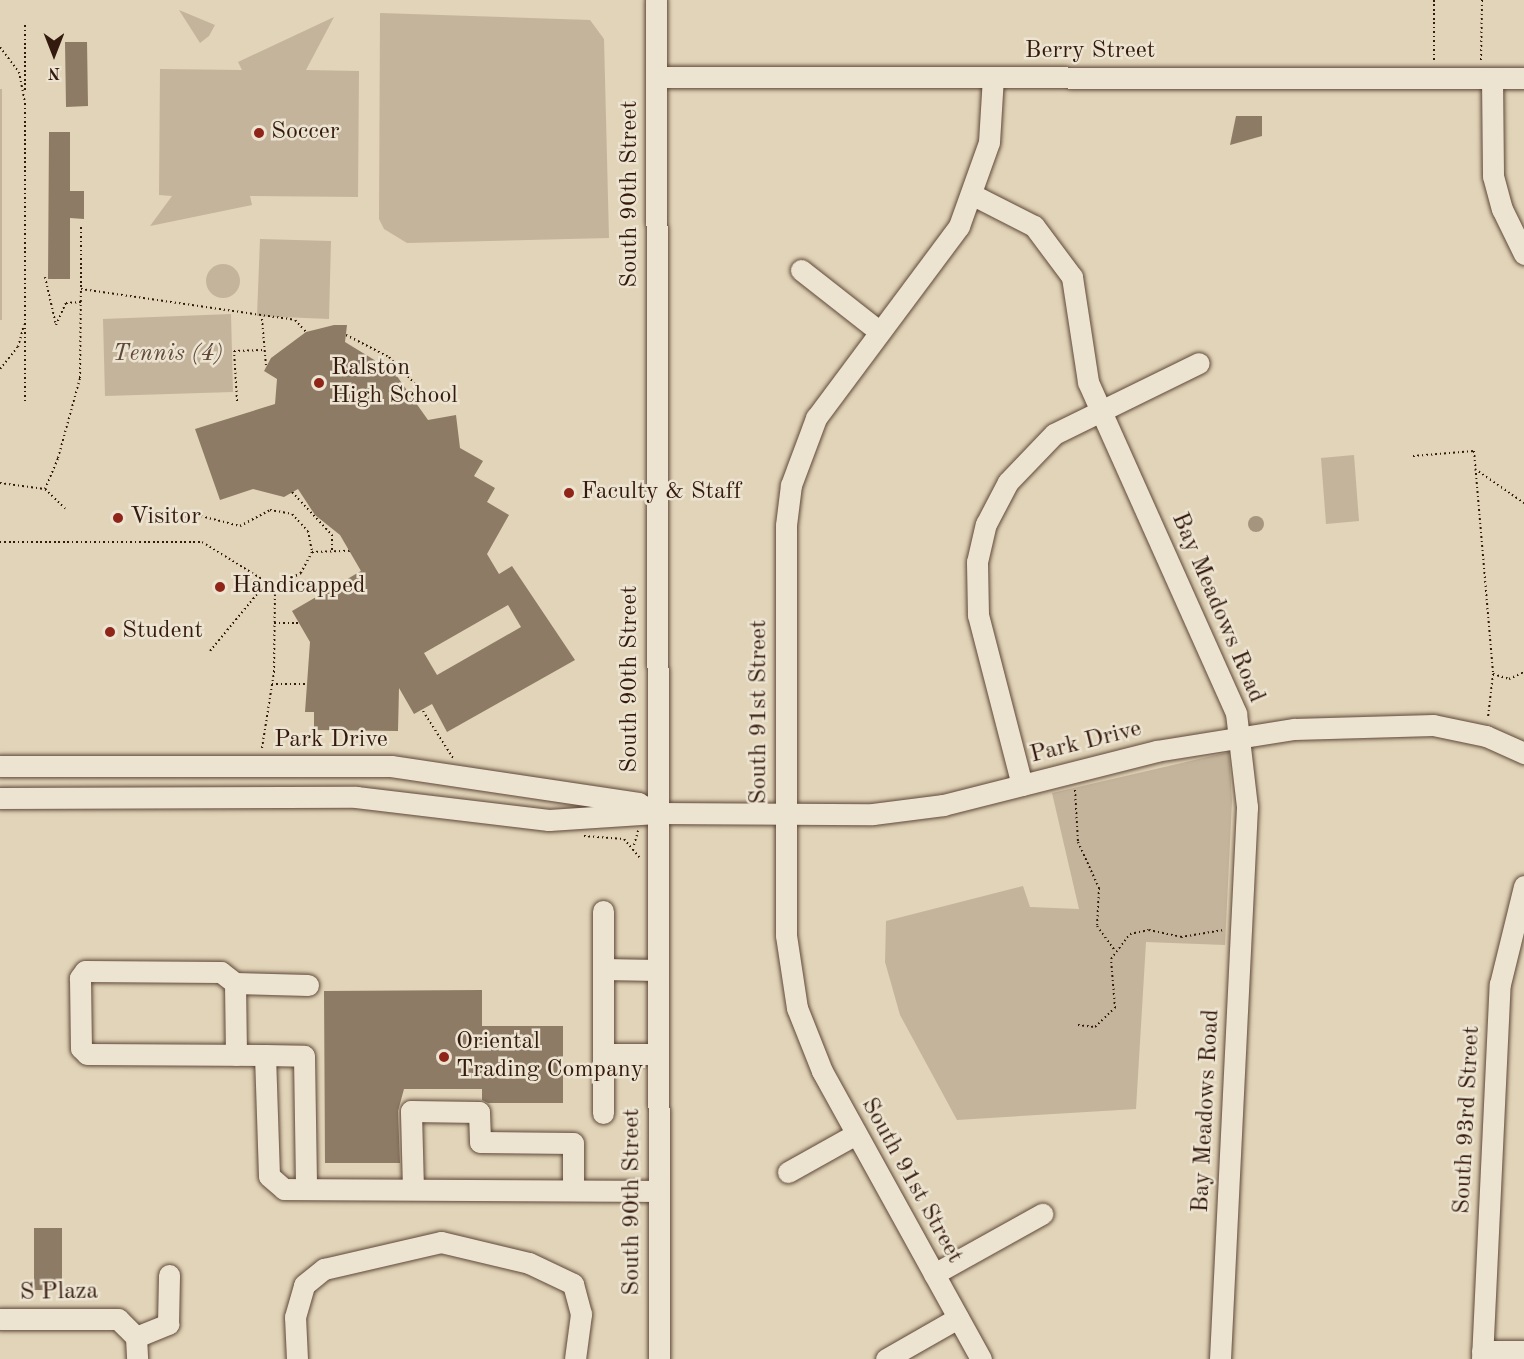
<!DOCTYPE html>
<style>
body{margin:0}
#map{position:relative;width:1524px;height:1359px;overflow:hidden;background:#e1d4b8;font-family:"Old Standard TT",serif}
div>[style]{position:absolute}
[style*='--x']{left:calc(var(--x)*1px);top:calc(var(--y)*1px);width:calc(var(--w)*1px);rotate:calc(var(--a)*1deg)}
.green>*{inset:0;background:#c4b49b}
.round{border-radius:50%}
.water>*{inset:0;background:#a6957e}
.building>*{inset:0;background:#8e7b66}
.path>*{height:2px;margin-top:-1px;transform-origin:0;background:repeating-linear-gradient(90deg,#341a0e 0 1.5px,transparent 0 4.5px)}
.roads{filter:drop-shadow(0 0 2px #5f4838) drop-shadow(0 0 2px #5f4838)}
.minor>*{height:21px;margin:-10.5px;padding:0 10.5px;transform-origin:10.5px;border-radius:10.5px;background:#ece3d1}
.dots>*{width:16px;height:16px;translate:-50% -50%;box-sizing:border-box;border:3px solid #ece3d1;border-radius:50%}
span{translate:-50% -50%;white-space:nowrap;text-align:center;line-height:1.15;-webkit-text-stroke:5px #ece3d1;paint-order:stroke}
.street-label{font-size:24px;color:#341a0e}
.poi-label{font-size:24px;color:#341a0e}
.left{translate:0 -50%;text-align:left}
.park-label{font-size:24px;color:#5f4838;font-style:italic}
.north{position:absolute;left:24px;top:24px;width:60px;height:60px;-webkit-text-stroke:4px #ece3d1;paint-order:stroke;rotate:180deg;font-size:16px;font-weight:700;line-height:24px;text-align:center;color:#341a0e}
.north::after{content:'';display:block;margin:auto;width:21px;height:27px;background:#341a0e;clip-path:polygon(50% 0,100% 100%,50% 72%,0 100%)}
</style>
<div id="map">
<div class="green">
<div style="clip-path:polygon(179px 10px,215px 25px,209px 36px,200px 43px)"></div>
<div style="clip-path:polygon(380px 13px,590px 20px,604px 39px,609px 238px,407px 243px,384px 229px,379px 219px)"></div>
<div style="clip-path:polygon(334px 17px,306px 70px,359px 71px,358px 197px,250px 196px,252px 205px,150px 226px,172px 196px,159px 195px,160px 69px,242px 70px,238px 62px)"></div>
<div style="clip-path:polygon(0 89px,2px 89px,2px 320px,0 320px)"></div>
<div style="clip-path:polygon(260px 239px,331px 241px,329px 319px,257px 316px)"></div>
<div class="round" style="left:206px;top:264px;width:34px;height:34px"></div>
<div style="clip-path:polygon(231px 314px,233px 392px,105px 396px,103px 319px)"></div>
<div style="clip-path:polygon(1354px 455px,1359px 521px,1326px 524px,1321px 458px)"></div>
<div style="clip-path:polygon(1229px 752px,1232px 801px,1225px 945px,1146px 942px,1136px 1109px,957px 1120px,900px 1015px,885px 962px,886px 921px,1023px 886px,1030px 907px,1079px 909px,1052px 793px)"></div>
</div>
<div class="water">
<div class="round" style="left:1248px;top:516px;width:16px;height:16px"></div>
</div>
<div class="building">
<div style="clip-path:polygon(65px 42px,87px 42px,88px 106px,66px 107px)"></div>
<div style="clip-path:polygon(1236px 116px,1262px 116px,1262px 136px,1230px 145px)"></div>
<div style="clip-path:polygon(49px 132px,70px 132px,70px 191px,84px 191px,84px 219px,70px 218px,70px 279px,48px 279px)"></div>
<div style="clip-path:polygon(evenodd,334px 325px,347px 325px,345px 342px,394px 372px,428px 420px,456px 415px,460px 448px,483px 461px,474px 476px,495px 488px,487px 502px,509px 515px,487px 554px,499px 574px,512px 566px,575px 660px,447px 732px,432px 704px,414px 714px,399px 688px,398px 731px,314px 730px,314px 712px,305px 712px,310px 642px,292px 611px,361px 571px,340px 535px,315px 515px,298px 489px,284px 497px,253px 489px,220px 500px,195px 429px,275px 404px,277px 379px,264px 371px,271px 358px,306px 332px,334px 325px,508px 605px,521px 627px,437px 675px,424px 653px,508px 605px)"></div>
<div style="clip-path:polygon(482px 990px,482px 1026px,563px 1026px,563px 1103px,488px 1103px,482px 1100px,482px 1089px,404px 1089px,398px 1111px,400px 1163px,325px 1163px,324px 991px)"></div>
<div style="clip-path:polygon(34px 1228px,62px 1228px,62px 1290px,34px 1290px)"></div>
</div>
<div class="path">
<div style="--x:25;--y:25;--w:66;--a:90"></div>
<div style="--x:0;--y:47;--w:31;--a:53"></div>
<div style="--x:19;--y:72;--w:32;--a:79"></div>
<div style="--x:25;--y:103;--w:301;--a:90"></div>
<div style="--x:1434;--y:60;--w:60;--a:-90"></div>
<div style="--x:1481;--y:60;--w:60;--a:-89"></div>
<div style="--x:81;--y:227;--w:62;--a:90"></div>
<div style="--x:81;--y:289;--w:216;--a:8.2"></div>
<div style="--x:295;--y:320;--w:16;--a:47"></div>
<div style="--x:45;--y:277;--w:49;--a:77.1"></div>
<div style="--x:56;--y:325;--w:24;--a:-66"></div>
<div style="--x:66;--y:303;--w:15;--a:-4"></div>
<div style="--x:262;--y:319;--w:47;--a:85.1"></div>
<div style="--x:346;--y:335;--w:48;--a:27.1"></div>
<div style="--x:389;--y:357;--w:49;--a:45.8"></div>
<div style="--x:0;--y:369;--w:28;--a:-51"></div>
<div style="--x:18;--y:347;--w:23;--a:-75"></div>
<div style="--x:237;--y:401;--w:50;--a:-93.4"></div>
<div style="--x:234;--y:351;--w:31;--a:-2"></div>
<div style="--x:1413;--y:456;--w:61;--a:-4.7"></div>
<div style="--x:1474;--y:451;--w:224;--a:85.1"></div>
<div style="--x:1493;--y:674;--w:43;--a:96.6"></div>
<div style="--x:1475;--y:469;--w:60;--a:34.8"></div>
<div style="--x:0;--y:483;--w:45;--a:7.6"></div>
<div style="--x:45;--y:489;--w:34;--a:-67"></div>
<div style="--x:58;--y:458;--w:83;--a:-74.6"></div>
<div style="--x:80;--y:378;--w:89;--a:-89.4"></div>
<div style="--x:45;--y:489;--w:28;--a:44"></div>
<div style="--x:292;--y:492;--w:59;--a:47.1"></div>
<div style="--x:332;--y:535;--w:16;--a:90"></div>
<div style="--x:176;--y:517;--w:25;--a:-2"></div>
<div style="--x:201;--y:516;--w:40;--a:14.4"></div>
<div style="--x:240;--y:526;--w:34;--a:-28"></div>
<div style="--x:270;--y:510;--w:22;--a:10"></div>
<div style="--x:292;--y:514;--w:23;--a:47"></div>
<div style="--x:308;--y:531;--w:21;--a:79"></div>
<div style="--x:312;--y:552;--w:24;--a:118"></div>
<div style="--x:301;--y:573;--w:30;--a:152"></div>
<div style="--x:0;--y:542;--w:202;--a:0"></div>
<div style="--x:202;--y:542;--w:86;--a:31.7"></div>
<div style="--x:312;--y:552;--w:38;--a:-2"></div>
<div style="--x:274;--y:623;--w:25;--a:0"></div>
<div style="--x:210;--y:651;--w:89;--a:-50.4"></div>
<div style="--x:1493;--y:674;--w:17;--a:17"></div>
<div style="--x:1509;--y:679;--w:17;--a:-25"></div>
<div style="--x:272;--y:684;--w:34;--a:0"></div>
<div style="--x:423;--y:711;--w:56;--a:57.4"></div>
<div style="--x:262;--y:748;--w:77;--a:-81"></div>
<div style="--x:274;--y:672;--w:85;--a:-89.3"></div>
<div style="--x:1075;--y:790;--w:52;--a:86.7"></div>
<div style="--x:1078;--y:842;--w:51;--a:65.5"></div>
<div style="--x:1099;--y:888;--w:38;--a:93"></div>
<div style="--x:1097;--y:926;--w:29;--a:54"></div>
<div style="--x:584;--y:836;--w:40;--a:4.3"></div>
<div style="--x:624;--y:839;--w:25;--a:50"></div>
<div style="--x:634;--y:845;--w:15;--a:-74"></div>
<div style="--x:1078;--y:1025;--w:17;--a:7"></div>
<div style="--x:1095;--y:1027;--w:28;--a:-44"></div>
<div style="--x:1115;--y:1008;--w:49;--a:-94.7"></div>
<div style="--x:1111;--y:959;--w:31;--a:-53"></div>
<div style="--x:1130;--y:934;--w:19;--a:-12"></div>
<div style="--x:1149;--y:930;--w:33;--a:12"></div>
<div style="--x:1181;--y:937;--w:43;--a:-9.5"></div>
</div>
<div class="roads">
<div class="minor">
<div style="--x:656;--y:0;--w:1359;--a:89.87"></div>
<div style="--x:656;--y:77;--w:868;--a:0.07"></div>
<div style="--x:1492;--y:78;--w:98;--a:89.4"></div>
<div style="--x:1493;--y:176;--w:34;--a:75"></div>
<div style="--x:1502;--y:209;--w:50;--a:63.9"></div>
<div style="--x:973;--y:195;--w:68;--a:26.9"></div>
<div style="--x:1034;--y:226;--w:64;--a:53.3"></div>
<div style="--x:1072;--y:277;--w:106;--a:81.3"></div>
<div style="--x:1088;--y:382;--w:363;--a:65.9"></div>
<div style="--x:1236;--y:713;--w:95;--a:83.3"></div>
<div style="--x:1247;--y:807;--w:553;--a:92.8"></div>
<div style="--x:801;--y:270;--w:100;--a:38.1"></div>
<div style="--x:0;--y:766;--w:391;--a:0"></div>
<div style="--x:391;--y:766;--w:250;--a:8.5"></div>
<div style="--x:638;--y:803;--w:21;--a:29"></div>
<div style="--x:1022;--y:785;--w:176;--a:-104.5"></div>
<div style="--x:978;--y:615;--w:53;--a:-91.1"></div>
<div style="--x:977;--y:562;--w:39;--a:-77"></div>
<div style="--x:986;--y:524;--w:47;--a:-62.4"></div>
<div style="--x:1008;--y:482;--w:66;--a:-46.2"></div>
<div style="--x:1054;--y:434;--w:161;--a:-26.1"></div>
<div style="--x:0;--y:798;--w:356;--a:-0.2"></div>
<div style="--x:356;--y:797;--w:194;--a:6.8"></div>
<div style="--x:549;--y:820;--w:107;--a:-3.7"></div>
<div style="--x:656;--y:813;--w:217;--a:0.3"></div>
<div style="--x:873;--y:814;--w:71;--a:-7.3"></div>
<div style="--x:943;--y:805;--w:220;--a:-14.2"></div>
<div style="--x:1156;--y:751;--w:140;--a:-9.1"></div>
<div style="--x:1294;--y:729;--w:139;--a:-1.6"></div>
<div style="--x:1433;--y:725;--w:54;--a:11.7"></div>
<div style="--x:1486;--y:736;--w:42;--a:24.1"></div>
<div style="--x:603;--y:969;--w:54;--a:1.1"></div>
<div style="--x:235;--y:983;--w:72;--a:89.2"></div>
<div style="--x:308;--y:985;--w:73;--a:-178.4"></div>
<div style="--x:235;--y:983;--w:18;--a:-142"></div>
<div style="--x:221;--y:972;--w:136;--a:-179.6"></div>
<div style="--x:85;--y:971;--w:9;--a:126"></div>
<div style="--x:80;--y:978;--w:70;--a:89.2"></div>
<div style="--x:81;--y:1048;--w:8;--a:45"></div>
<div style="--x:87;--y:1054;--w:178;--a:0.3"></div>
<div style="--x:265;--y:1055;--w:121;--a:88.1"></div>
<div style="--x:269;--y:1176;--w:20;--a:41"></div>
<div style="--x:284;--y:1189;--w:374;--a:0.3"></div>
<div style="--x:603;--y:1054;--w:55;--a:0"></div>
<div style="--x:265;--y:1055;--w:39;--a:1"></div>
<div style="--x:304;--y:1056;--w:133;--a:89.1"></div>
<div style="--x:603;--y:1113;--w:202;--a:-90"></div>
<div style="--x:788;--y:1172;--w:78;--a:-29.2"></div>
<div style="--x:413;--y:1189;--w:78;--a:-91.5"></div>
<div style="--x:411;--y:1111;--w:68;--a:0.8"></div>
<div style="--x:479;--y:1112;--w:30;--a:88"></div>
<div style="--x:480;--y:1142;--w:93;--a:0.6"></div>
<div style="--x:573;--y:1143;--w:47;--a:90"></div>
<div style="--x:934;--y:1274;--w:124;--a:-29.1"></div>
<div style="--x:0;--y:1319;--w:118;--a:0"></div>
<div style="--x:118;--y:1319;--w:25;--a:45"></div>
<div style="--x:136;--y:1337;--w:22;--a:87"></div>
<div style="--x:136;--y:1337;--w:35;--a:-22"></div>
<div style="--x:168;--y:1324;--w:49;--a:-88.8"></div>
<div style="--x:1482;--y:1351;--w:42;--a:0"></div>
<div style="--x:297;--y:1359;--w:42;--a:-92.7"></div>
<div style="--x:295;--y:1317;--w:33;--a:-74"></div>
<div style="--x:304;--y:1285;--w:26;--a:-39"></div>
<div style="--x:324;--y:1269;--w:120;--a:-13"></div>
<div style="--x:441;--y:1242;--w:90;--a:13.4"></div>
<div style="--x:529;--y:1263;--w:49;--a:25.5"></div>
<div style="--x:573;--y:1284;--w:31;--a:75"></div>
<div style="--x:581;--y:1314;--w:45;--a:97.6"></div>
<div style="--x:886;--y:1359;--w:83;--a:-29.7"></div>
<div style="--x:981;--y:1359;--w:329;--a:-118.9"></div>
<div style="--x:822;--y:1071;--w:68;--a:-111.6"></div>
<div style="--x:797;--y:1008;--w:74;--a:-98.6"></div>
<div style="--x:786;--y:935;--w:410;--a:-90"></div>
<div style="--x:786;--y:525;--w:40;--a:-82.9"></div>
<div style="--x:791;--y:485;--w:72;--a:-69.5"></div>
<div style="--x:816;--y:418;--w:239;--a:-53.3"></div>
<div style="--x:959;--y:226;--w:89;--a:-70.3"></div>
<div style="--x:989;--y:142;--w:65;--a:-86.5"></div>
<div style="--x:1482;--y:1359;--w:375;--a:-87.3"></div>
<div style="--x:1500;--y:984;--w:101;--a:-76.2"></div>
</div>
</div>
<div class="dots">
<div style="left:259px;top:133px;background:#8f2418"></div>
<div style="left:319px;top:383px;background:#8f2418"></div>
<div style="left:569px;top:493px;background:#8f2418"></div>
<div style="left:118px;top:518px;background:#8f2418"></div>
<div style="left:220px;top:587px;background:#8f2418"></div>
<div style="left:110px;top:632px;background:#8f2418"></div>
<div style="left:444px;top:1057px;background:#8f2418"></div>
</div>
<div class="street-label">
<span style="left:1090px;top:52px">Berry Street</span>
<span style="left:631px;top:194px;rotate:-90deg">South 90th Street</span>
<span style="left:1217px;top:608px;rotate:67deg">Bay Meadows Road</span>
<span style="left:631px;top:679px;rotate:-90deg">South 90th Street</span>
<span style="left:760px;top:712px;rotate:-90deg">South 91st Street</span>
<span style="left:331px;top:741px">Park Drive</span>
<span style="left:1086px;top:743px;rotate:-14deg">Park Drive</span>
<span style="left:1207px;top:1111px;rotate:-87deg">Bay Meadows Road</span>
<span style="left:1468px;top:1120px;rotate:-87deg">South 93rd Street</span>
<span style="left:911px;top:1181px;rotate:61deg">South 91st Street</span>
<span style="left:633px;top:1202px;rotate:-90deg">South 90th Street</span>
<span style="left:59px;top:1293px;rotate:-1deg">S Plaza</span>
</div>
<div class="poi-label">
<span class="left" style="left:271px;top:133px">Soccer</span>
<span class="left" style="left:331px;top:383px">Ralston<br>High School</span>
<span class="left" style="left:581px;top:493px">Faculty &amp; Staff</span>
<span class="left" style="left:130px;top:518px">Visitor</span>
<span class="left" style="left:232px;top:587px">Handicapped</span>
<span class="left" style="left:122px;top:632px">Student</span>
<span class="left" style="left:456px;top:1057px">Oriental<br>Trading Company</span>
</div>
<div class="park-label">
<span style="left:168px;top:355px">Tennis (4)</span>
</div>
<div class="north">N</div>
</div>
